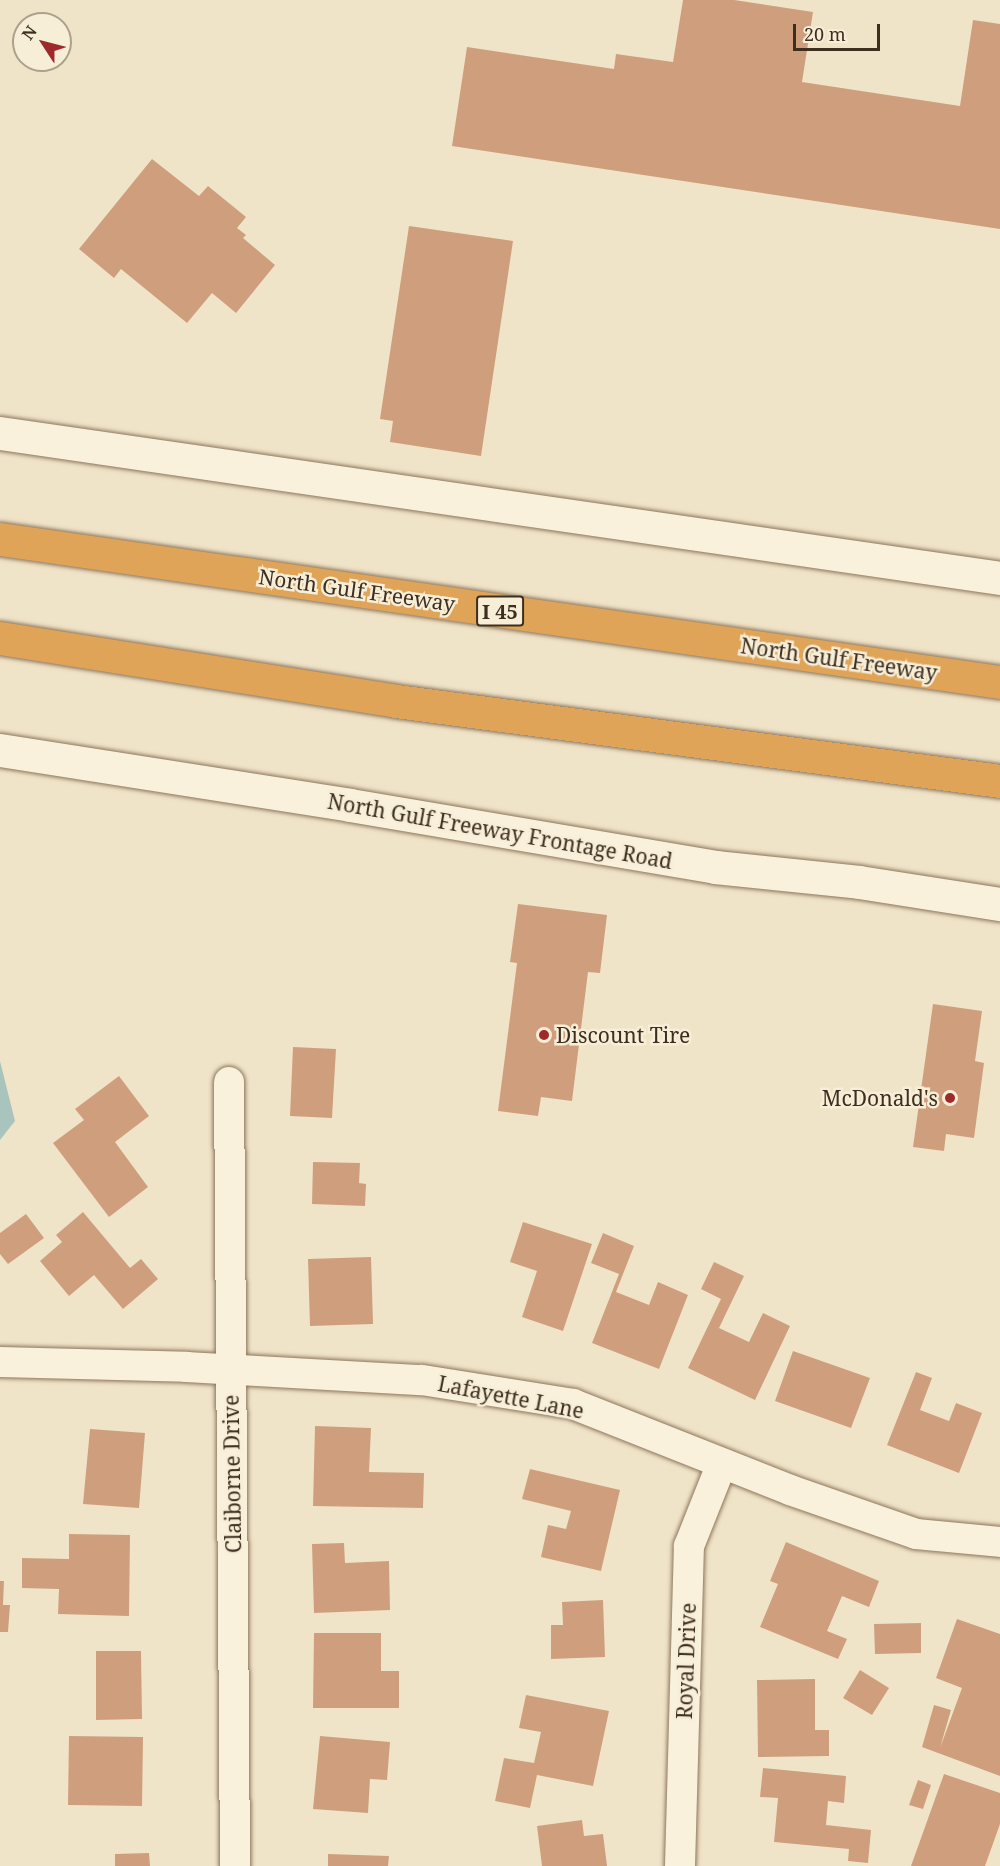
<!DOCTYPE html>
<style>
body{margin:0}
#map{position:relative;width:1000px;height:1866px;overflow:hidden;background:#f0e4c8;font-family:"Noto Serif",serif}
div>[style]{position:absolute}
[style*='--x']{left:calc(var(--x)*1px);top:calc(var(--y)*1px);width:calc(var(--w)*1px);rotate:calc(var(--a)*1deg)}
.water>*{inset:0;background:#a9c4bc}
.building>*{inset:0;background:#cf9f7d}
.roads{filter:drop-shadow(0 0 2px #8d765c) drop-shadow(0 0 2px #8d765c)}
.street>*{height:30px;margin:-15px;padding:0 15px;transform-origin:15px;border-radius:15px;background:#faf1dc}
.secondary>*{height:33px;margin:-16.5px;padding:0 16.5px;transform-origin:16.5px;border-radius:16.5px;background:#faf1dc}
.highway>*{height:33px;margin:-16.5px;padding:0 16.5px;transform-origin:16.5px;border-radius:16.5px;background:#e0a458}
.dots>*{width:16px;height:16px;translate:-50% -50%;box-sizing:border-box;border:3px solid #f7eed8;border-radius:50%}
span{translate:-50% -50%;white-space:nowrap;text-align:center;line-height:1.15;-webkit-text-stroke:5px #f7eed8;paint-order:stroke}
.shield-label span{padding:2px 4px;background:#f7eed8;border:2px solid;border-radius:4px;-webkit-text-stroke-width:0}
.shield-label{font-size:20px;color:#3d2e20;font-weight:700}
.street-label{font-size:21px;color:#3d2e20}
.poi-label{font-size:21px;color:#3d2e20}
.left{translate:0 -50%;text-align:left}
.right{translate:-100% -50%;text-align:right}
.north{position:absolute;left:12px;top:12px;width:60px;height:60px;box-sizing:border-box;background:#f7eed8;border:2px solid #ada18e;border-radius:50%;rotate:306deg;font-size:16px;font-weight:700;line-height:24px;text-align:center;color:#3d2e20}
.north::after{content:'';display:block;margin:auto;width:21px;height:27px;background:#9e2a2b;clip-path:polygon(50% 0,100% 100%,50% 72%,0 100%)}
.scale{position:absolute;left:793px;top:24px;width:87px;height:27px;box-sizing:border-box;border:3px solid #3d2e20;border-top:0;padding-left:8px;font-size:18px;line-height:21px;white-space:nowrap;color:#3d2e20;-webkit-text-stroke:4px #f7eed8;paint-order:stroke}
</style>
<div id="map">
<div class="water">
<div style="clip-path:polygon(0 1061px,15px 1121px,0 1140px)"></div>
</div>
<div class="building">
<div style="clip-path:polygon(683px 0,734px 0,813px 12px,802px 82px,960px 106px,973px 20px,1000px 24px,1000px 229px,452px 146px,467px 47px,614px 69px,616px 54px,673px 62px)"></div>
<div style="clip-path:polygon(152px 159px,199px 196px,208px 186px,246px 217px,237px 228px,246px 235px,243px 238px,275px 265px,236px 313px,212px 293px,187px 323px,121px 269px,114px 278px,79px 249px)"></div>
<div style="clip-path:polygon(409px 226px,513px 241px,481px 456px,390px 442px,393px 421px,380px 419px)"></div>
<div style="clip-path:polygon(518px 904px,607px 915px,600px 973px,588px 972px,572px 1101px,541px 1097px,538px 1116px,498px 1111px,517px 963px,510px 962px)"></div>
<div style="clip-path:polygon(933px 1004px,982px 1011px,975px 1061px,984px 1063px,974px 1138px,946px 1134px,944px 1151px,913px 1147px)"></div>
<div style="clip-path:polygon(293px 1047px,336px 1049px,332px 1118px,290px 1116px)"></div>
<div style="clip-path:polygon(119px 1076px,149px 1116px,115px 1142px,148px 1187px,109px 1217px,53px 1143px,84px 1120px,75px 1109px)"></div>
<div style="clip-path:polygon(313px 1162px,360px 1163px,359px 1183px,366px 1184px,365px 1206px,312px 1204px)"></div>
<div style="clip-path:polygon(83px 1212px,130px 1268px,141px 1259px,158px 1279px,123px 1309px,94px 1275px,69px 1296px,40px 1261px,62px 1242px,56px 1235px)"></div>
<div style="clip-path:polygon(26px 1214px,44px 1238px,8px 1264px,0 1254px,0 1233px)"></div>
<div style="clip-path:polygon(523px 1222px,592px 1244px,563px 1331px,522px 1317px,537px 1271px,510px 1262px)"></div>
<div style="clip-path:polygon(603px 1233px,634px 1246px,616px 1292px,649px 1305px,658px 1282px,688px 1295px,659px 1369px,592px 1343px,619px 1274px,591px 1263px)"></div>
<div style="clip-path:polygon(371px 1257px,373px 1324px,310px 1326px,308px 1259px)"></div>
<div style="clip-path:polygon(714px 1262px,744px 1276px,719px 1328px,749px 1342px,763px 1313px,790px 1326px,755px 1400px,688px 1368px,721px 1299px,701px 1289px)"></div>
<div style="clip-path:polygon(793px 1351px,870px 1378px,851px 1428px,775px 1401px)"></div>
<div style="clip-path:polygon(916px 1372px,932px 1378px,920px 1410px,949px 1421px,956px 1403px,982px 1413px,959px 1473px,887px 1445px)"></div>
<div style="clip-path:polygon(315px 1426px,371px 1428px,369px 1472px,424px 1473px,423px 1508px,313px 1506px)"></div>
<div style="clip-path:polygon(90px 1429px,145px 1433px,139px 1508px,83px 1504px)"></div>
<div style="clip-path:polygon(530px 1469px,620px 1490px,601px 1571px,541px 1557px,548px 1525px,566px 1529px,571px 1511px,522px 1499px)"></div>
<div style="clip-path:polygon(69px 1534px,130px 1535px,129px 1616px,58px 1614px,59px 1589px,22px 1588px,22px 1558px,69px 1559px)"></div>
<div style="clip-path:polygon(786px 1542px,879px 1581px,869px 1607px,842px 1596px,827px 1631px,847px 1639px,838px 1659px,760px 1627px,778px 1584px,770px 1581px)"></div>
<div style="clip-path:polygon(344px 1543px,345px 1563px,389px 1561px,390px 1610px,314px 1613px,312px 1544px)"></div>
<div style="clip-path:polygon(0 1581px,4px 1581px,3px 1605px,10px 1605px,8px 1632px,0 1632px)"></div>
<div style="clip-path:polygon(603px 1600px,605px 1657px,551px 1659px,551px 1625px,563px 1625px,562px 1602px)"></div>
<div style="clip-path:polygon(957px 1619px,1000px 1634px,1000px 1776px,922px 1747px,934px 1705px,951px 1710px,940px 1748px,962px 1688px,936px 1678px)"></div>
<div style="clip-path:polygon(921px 1623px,921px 1653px,875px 1654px,874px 1624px)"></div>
<div style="clip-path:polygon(314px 1633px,381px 1633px,381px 1671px,399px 1671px,399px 1708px,313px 1708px)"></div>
<div style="clip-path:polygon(96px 1651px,141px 1651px,142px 1719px,96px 1720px)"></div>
<div style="clip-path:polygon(860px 1670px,889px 1688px,872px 1715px,843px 1698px)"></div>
<div style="clip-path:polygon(815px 1679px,815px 1730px,829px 1730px,829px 1756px,758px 1757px,757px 1680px)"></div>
<div style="clip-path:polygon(526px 1695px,609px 1711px,593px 1786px,537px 1775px,530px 1808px,495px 1801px,504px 1758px,534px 1763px,541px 1732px,519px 1728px)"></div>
<div style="clip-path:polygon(69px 1736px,143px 1737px,142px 1806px,68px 1805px)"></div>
<div style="clip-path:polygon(320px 1736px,390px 1742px,387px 1780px,370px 1779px,368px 1813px,313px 1809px)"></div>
<div style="clip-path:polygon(763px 1768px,846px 1776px,844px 1803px,828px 1801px,826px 1825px,871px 1830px,868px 1863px,848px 1861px,849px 1849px,774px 1842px,778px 1798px,760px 1797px)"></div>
<div style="clip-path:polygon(944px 1774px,1000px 1793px,1000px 1824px,985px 1866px,911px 1866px)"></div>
<div style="clip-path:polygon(918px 1780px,931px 1785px,923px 1809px,909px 1805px)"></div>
<div style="clip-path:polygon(582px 1820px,584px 1836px,603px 1834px,607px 1866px,542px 1866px,537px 1826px)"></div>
<div style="clip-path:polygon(149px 1853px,150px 1866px,115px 1866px,115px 1854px)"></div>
<div style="clip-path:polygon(328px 1854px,389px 1856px,388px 1866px,328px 1866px)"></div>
</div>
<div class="roads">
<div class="street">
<div style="--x:229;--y:1082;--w:784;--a:89.56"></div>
<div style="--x:0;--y:1362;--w:186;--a:1.5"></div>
<div style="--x:186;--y:1367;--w:236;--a:3.2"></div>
<div style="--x:422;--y:1380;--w:153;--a:9"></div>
<div style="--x:573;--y:1404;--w:233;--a:21.6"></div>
<div style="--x:790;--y:1490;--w:133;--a:19.2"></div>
<div style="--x:916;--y:1534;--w:84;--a:5.4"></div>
<div style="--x:680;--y:1866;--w:320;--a:-88.4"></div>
<div style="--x:689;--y:1546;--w:89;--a:-68.3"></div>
</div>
<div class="secondary">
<div style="--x:0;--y:433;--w:1010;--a:8.25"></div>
<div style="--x:0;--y:750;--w:354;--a:8.9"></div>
<div style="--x:350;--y:805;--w:370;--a:9.6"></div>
<div style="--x:715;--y:867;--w:145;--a:5.9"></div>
<div style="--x:859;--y:882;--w:143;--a:8.9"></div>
</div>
<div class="highway">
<div style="--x:0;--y:539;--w:1010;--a:8.14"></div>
<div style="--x:0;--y:638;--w:401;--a:9"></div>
<div style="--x:396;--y:701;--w:609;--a:7.54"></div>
</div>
</div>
<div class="dots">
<div style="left:544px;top:1035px;background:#9e2a2b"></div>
<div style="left:950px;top:1098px;background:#9e2a2b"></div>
</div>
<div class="shield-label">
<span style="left:500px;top:611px">I 45</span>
</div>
<div class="street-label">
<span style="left:357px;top:590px;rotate:8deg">North Gulf Freeway</span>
<span style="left:839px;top:659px;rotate:8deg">North Gulf Freeway</span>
<span style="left:500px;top:831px;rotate:10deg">North Gulf Freeway Frontage Road</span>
<span style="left:511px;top:1397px;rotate:11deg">Lafayette Lane</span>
<span style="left:232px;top:1474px;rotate:-91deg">Claiborne Drive</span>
<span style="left:686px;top:1661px;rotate:-88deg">Royal Drive</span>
</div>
<div class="poi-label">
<span class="left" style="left:556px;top:1035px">Discount Tire</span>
<span class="right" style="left:938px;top:1098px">McDonald's</span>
</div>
<div class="north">N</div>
<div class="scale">20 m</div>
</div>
